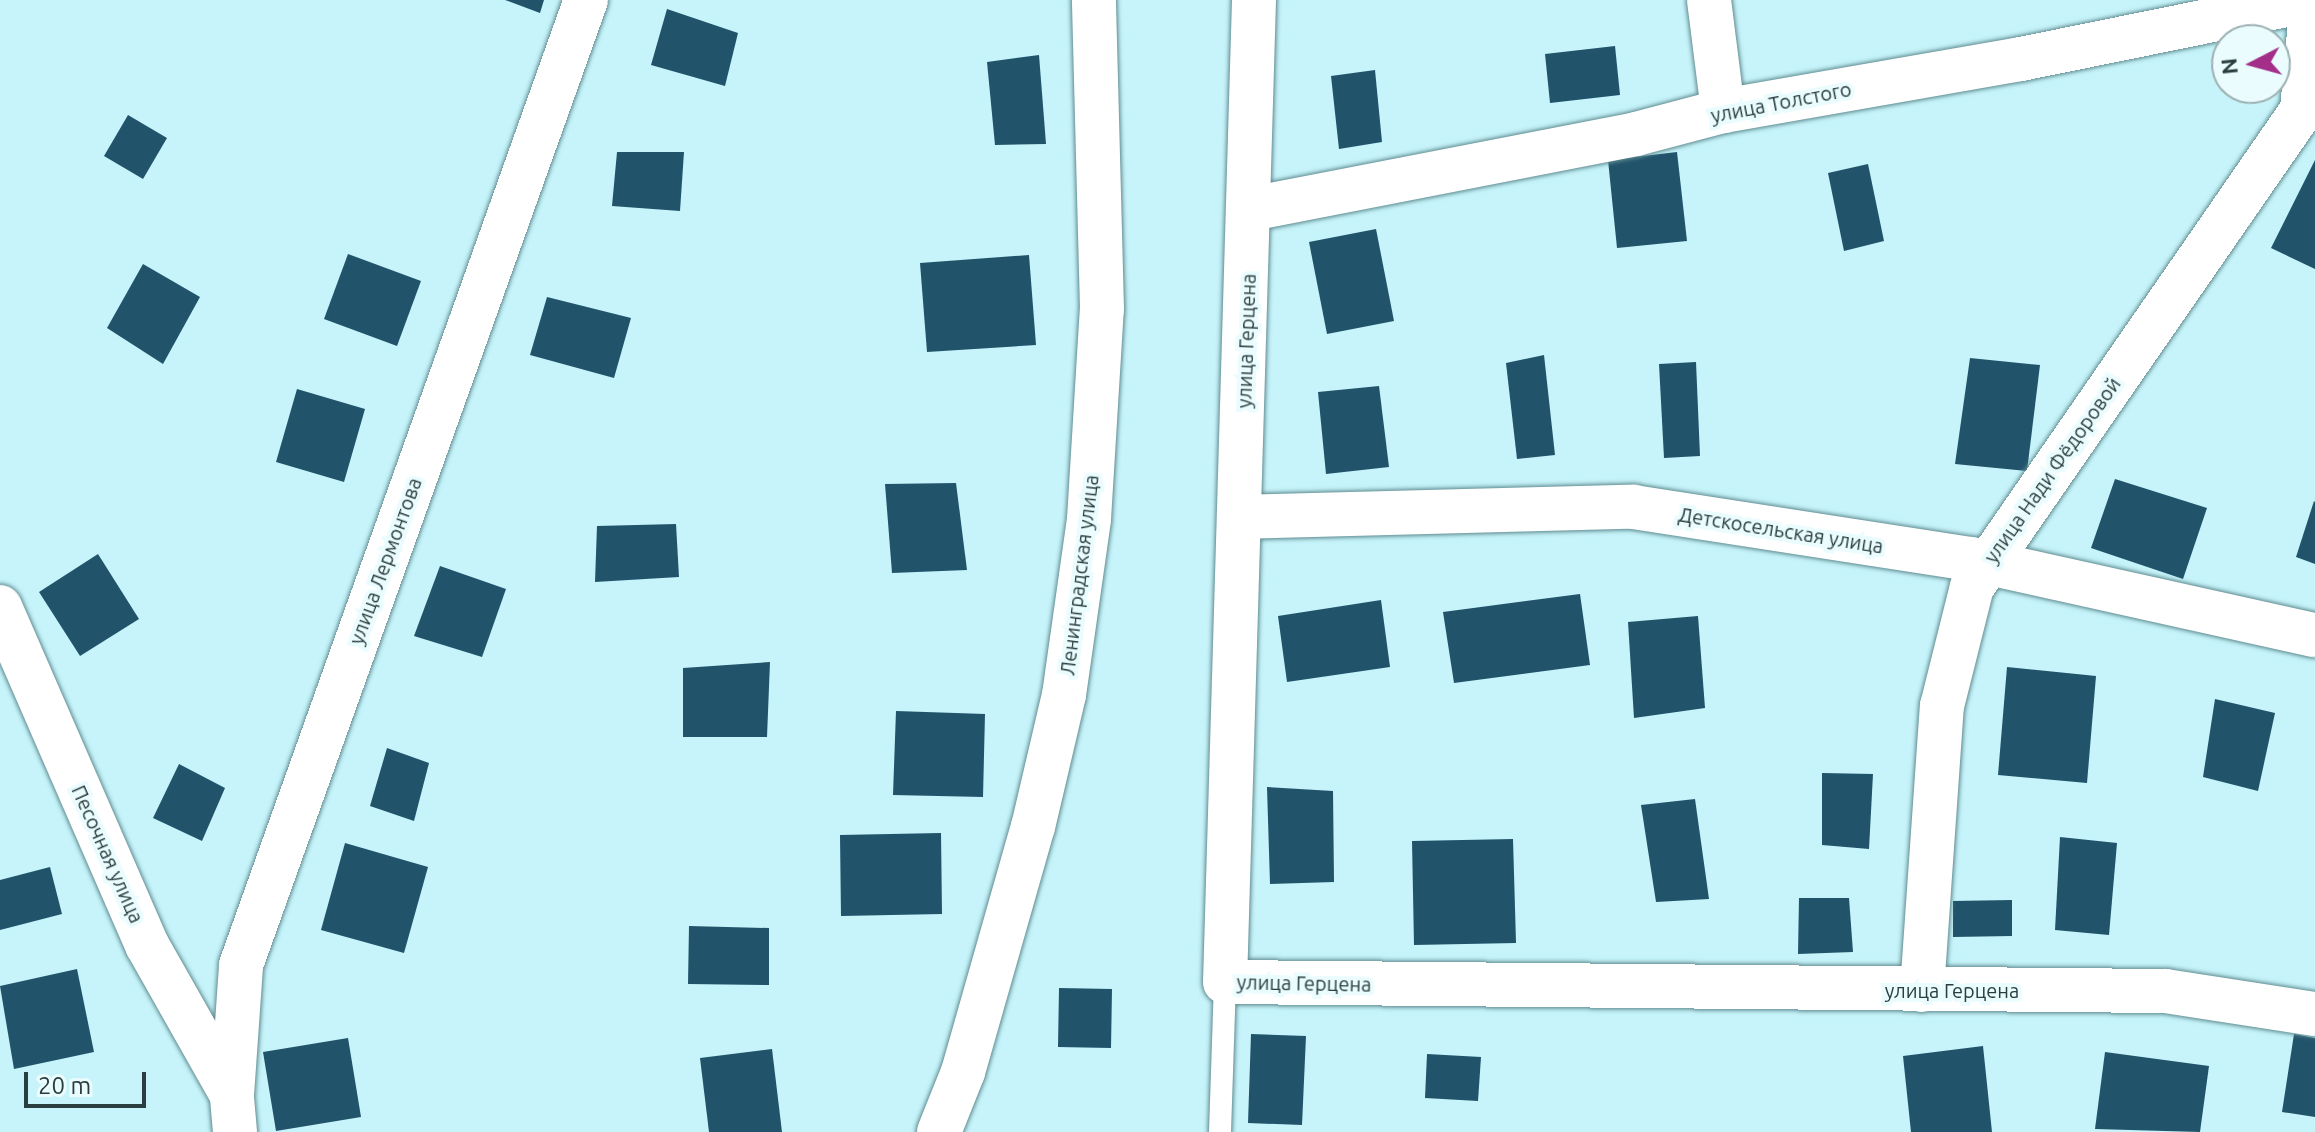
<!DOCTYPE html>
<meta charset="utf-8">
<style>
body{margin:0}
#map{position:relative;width:2315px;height:1132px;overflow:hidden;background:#c6f4fa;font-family:Ubuntu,sans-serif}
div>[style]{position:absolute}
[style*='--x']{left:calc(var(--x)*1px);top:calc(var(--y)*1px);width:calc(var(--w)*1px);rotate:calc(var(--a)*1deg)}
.building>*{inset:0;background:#21536b}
.roads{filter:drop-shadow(0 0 2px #608c91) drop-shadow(0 0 2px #608c91)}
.lane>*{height:22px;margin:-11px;padding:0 11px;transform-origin:11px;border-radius:11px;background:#fff}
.street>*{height:44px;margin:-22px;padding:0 22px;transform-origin:22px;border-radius:22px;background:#fff}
span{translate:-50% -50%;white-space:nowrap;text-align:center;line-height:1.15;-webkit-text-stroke:8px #eafcfe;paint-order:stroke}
.street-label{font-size:20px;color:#2a3d3f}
.north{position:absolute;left:2211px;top:24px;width:80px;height:80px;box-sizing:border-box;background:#eafcfe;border:2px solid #9db0b2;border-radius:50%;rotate:264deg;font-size:22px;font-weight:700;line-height:32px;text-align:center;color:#2a3d3f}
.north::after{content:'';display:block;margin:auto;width:28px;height:36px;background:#a42f89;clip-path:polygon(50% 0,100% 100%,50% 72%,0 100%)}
.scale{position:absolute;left:24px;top:1072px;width:122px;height:36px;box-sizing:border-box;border:4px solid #2a3d3f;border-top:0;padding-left:10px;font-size:24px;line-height:28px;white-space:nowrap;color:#2a3d3f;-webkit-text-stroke:6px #eafcfe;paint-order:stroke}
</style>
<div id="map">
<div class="building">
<div style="clip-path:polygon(505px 0,544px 0,540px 13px)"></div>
<div style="clip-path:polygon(667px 9px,738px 33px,725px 86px,651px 65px)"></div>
<div style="clip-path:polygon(1615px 46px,1620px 95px,1550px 103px,1545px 54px)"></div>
<div style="clip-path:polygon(1039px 55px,1046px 144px,995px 145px,987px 62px)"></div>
<div style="clip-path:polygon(1375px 70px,1382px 142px,1339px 149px,1331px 76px)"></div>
<div style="clip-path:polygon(128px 115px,167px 138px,143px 179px,104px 156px)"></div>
<div style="clip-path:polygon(617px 152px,684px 152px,680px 211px,612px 206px)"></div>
<div style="clip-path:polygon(1677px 152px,1687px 241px,1617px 248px,1608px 160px)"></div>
<div style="clip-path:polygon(2315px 160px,2315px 269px,2271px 248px)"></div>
<div style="clip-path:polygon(1868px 164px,1884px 241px,1844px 251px,1828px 173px)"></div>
<div style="clip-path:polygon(1376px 229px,1394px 321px,1327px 334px,1309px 242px)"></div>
<div style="clip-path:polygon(348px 254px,421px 281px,397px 346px,324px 319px)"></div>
<div style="clip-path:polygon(1029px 255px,1036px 345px,927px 352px,920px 263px)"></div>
<div style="clip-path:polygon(143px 264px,200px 297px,163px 364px,107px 328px)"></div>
<div style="clip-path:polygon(547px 297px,631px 318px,614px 378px,530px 355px)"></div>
<div style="clip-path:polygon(1544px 355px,1555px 455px,1517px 459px,1506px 363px)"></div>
<div style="clip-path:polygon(1970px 358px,2040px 365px,2027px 471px,1955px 464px)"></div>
<div style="clip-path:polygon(1696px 362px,1700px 456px,1664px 458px,1659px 364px)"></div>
<div style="clip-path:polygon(1379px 386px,1389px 467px,1326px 474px,1318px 392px)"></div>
<div style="clip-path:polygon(297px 389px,365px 409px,344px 482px,276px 462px)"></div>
<div style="clip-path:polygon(2115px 479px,2207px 508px,2183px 579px,2091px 548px)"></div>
<div style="clip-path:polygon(956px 483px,967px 570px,892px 573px,885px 484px)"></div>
<div style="clip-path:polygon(2314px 501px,2315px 502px,2315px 564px,2296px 557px)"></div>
<div style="clip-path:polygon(676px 524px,679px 577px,595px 582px,597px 526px)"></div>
<div style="clip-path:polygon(98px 554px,139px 619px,80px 656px,39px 592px)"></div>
<div style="clip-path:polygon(440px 566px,506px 589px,482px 657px,414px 636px)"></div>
<div style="clip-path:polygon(1580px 594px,1590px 665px,1454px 683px,1443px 612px)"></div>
<div style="clip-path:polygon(1381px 600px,1390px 667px,1287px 682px,1278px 616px)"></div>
<div style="clip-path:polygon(1698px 616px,1705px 708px,1634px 718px,1628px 622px)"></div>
<div style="clip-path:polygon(770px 662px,767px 737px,683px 737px,683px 668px)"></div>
<div style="clip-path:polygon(2007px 667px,2096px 676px,2087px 783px,1998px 775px)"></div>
<div style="clip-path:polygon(2215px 699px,2275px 713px,2258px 791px,2203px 777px)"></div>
<div style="clip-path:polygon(896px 711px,985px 714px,983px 797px,893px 795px)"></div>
<div style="clip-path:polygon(387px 748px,429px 763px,414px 821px,370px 806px)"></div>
<div style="clip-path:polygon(179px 764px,225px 788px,202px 841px,153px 818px)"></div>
<div style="clip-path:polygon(1822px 773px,1873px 774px,1869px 849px,1822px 845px)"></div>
<div style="clip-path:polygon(1267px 787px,1333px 791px,1334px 882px,1270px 884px)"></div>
<div style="clip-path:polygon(1695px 799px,1709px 899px,1656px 902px,1641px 805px)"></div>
<div style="clip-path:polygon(941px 833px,942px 914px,841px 916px,840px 835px)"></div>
<div style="clip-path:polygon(2060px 837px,2117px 843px,2109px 935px,2055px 930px)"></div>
<div style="clip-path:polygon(1513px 839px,1516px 943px,1414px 945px,1412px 841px)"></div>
<div style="clip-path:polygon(345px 843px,428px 867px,404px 953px,321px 930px)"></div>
<div style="clip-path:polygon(50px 867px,62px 914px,0 930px,0 880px)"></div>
<div style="clip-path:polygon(1799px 898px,1849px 898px,1853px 952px,1798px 954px)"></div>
<div style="clip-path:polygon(2012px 900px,2012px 936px,1953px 937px,1953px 901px)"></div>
<div style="clip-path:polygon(689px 926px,769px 928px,769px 985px,688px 984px)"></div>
<div style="clip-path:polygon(77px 969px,94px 1052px,14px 1069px,0 986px)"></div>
<div style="clip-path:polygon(1059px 988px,1112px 989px,1111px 1048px,1058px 1047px)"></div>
<div style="clip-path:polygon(1251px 1034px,1306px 1036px,1302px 1125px,1248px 1123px)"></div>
<div style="clip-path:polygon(2294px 1034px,2315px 1038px,2315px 1117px,2282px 1112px)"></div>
<div style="clip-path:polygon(348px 1038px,361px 1117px,276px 1131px,263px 1052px)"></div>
<div style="clip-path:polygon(1983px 1046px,1992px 1132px,1911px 1132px,1903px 1056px)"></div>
<div style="clip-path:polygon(772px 1049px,782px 1132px,709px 1132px,700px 1058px)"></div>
<div style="clip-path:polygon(2105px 1052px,2209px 1066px,2200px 1132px,2095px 1129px)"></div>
<div style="clip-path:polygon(1427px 1054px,1481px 1057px,1478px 1101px,1425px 1098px)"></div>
</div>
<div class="roads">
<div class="lane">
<div style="--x:1220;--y:1132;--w:150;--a:-88.1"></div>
</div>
<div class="street">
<div style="--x:1254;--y:0;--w:982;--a:91.69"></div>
<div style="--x:1225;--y:982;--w:941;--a:0.55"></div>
<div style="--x:2166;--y:991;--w:151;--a:8.8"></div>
<div style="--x:1709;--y:0;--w:112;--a:82.8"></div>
<div style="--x:1251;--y:209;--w:392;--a:-11"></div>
<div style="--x:1636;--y:134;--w:90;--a:-14.8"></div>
<div style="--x:1723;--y:111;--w:303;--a:-9.9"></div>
<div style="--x:2021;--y:59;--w:297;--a:-11.5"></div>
<div style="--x:1239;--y:517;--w:395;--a:-1.5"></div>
<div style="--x:1634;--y:507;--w:341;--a:8.8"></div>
<div style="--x:1971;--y:559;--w:352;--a:12.5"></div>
<div style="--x:0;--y:607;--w:369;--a:66.5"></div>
<div style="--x:147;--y:945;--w:172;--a:60.5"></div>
<div style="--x:1922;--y:990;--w:285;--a:-86"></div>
<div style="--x:1942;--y:706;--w:123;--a:-75.9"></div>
<div style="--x:1972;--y:587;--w:580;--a:-55.32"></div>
<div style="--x:2302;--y:110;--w:110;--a:-84.8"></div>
<div style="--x:235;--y:1132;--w:37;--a:-95"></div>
<div style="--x:232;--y:1095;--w:130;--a:-86"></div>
<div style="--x:241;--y:965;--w:1025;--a:-70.33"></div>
<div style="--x:939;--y:1132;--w:65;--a:-68.2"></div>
<div style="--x:963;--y:1072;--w:255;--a:-74.1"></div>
<div style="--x:1033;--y:827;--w:136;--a:-76.8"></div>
<div style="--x:1064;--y:695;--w:178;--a:-81.9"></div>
<div style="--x:1089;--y:519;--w:210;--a:-86.5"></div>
<div style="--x:1102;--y:309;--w:309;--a:-91.5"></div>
</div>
</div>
<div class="street-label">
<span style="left:1781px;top:102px;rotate:-11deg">улица Толстого</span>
<span style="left:1246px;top:341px;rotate:-88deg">улица Герцена</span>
<span style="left:2052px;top:470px;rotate:-55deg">улица Нади Фёдоровой</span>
<span style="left:1781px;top:530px;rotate:9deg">Детскосельская улица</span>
<span style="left:385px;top:561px;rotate:-70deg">улица Лермонтова</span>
<span style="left:1079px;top:575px;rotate:-83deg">Ленинградская улица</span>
<span style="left:108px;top:854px;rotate:66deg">Песочная улица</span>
<span style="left:1304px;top:983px;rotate:1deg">улица Герцена</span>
<span style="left:1952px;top:990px">улица Герцена</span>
</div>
<div class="north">N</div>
<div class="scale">20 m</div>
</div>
